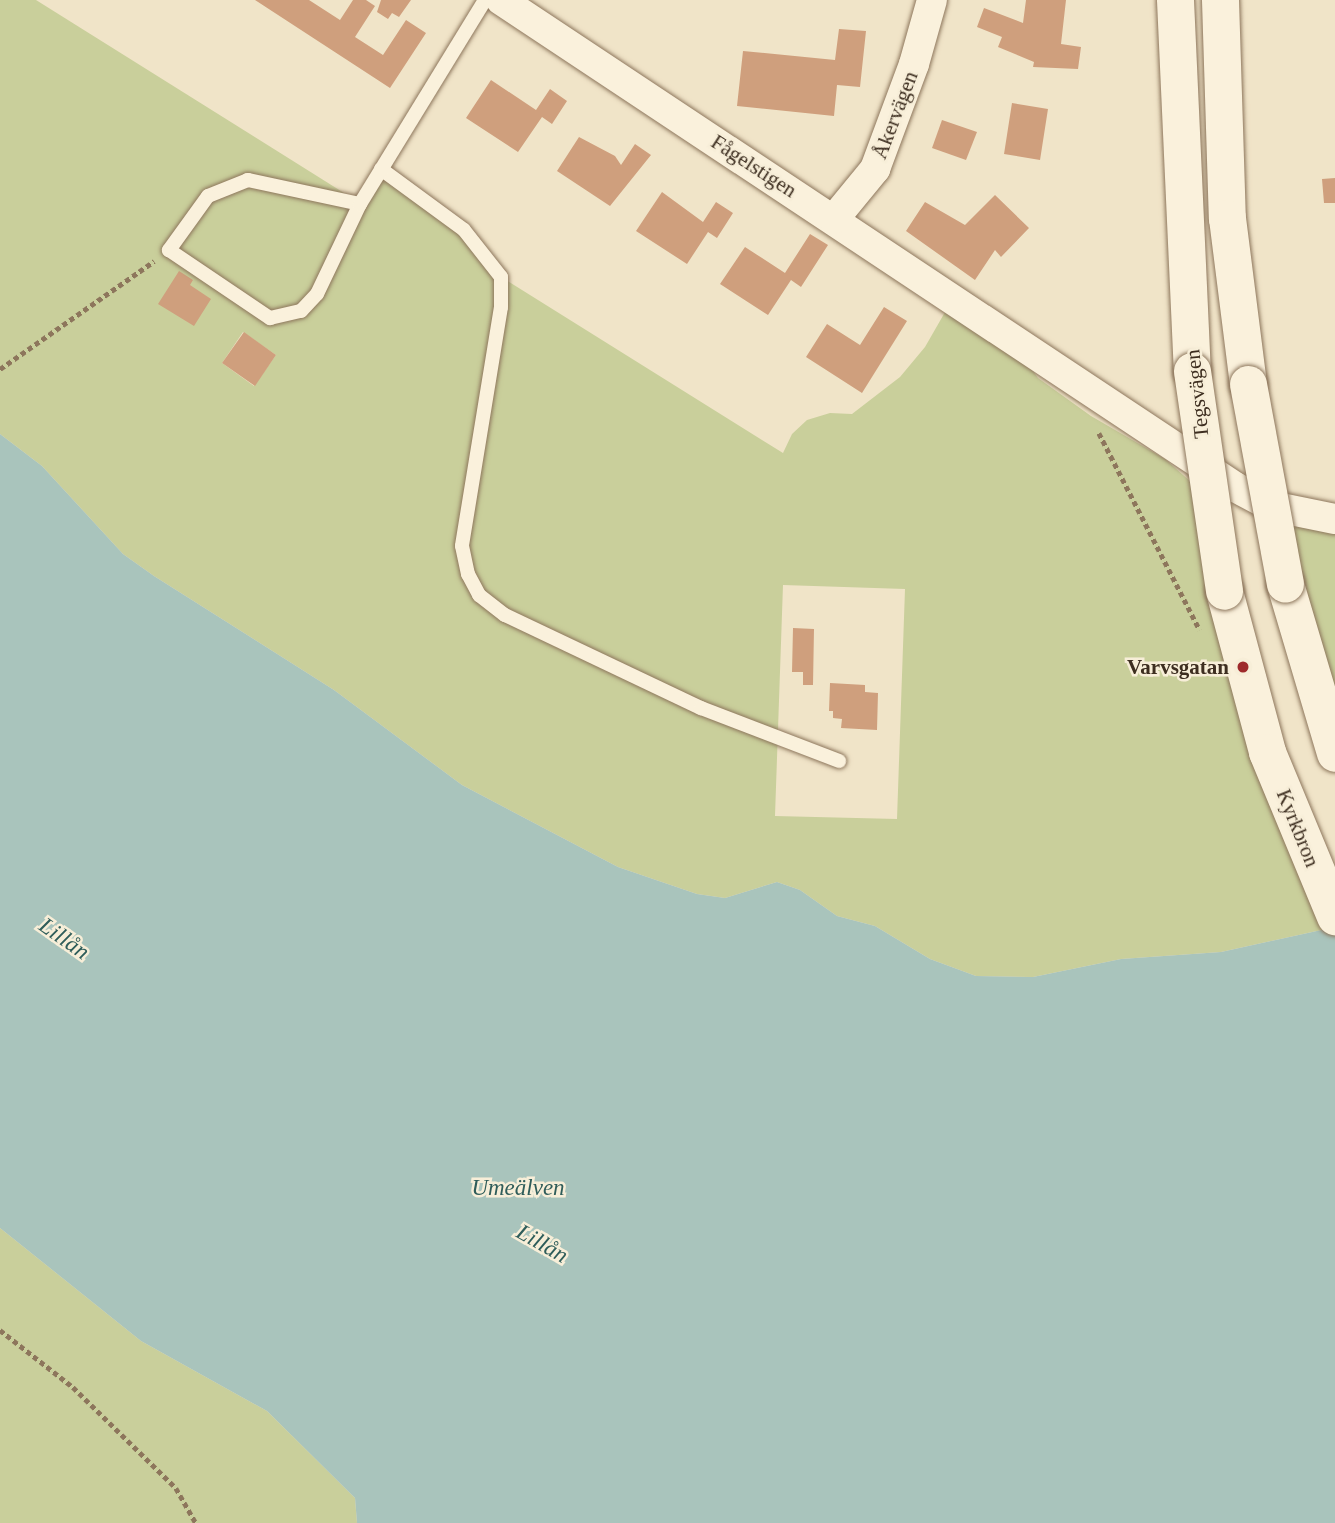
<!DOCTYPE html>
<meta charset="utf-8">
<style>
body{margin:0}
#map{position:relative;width:1335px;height:1523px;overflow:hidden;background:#f0e4c8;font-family:"Times New Roman",serif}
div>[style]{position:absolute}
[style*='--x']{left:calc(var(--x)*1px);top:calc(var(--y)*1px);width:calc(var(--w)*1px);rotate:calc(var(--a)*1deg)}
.green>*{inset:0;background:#c9cf9b}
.water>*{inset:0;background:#a9c4bc}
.building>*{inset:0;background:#cf9f7d}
.path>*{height:4.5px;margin-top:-2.25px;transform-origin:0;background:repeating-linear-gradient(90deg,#8d765c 0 5px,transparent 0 8.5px)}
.roads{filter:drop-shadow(0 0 2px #8d765c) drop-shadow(0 0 2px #8d765c)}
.service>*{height:14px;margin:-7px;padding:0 7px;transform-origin:7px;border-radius:7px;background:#faf1dc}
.minor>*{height:30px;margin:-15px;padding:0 15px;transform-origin:15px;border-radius:15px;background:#faf1dc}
.tertiary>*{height:37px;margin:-18.5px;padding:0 18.5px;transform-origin:18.5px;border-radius:18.5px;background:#faf1dc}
.bridges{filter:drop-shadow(0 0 2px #8d765c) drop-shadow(0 0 2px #8d765c)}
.tertiary-bridge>*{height:37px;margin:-18.5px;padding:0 18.5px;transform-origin:18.5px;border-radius:18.5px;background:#faf1dc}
.dots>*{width:19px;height:19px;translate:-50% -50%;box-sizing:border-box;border:4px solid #f7eed8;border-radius:50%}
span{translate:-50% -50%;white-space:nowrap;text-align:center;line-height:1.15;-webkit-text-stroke:5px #f7eed8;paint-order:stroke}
.street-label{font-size:21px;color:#3d2e20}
.poi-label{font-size:21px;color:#3d2e20;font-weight:700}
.right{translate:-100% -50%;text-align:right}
.water-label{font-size:23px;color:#2f5d5a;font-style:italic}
</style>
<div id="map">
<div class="green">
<div style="clip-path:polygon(evenodd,0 0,36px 0,360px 203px,381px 169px,464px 230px,501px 277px,783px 453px,792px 434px,807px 420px,830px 413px,852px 414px,900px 377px,925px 347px,952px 300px,1006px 333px,1038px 378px,1091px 416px,1165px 459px,1209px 498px,1335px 927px,1221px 952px,1121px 959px,1033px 977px,976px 976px,930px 959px,875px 926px,837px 916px,800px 890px,777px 882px,725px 898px,697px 894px,618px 867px,462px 785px,334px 690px,154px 576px,123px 554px,42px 466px,0 434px,0 0,243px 332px,276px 355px,254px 386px,222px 363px,243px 332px,0 0,783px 585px,905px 589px,897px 819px,775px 816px,783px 585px)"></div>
<div style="clip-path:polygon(1266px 501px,1335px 519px,1335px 752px)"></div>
<div style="clip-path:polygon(0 1228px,141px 1341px,267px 1411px,355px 1498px,357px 1523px,0 1523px)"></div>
</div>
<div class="water">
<div style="clip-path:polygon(0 434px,42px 466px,123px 554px,154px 576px,334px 690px,462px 785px,618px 867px,697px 894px,725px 898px,777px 882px,800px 890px,837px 916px,875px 926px,930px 959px,976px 976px,1033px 977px,1121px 959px,1221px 952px,1335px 927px,1335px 1523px,357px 1523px,355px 1498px,267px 1411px,141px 1341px,0 1228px)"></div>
</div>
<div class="building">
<div style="clip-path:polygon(255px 0,309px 0,340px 20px,353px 0,366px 0,375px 6px,355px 37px,383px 55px,406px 20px,426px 33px,390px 88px)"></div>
<div style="clip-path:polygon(381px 0,411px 0,399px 17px,392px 13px,388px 19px,377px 12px)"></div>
<div style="clip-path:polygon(1026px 0,1066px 0,1061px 44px,1081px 47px,1078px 69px,1033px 67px,1034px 62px,998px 47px,1002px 37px,977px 27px,984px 8px,1023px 23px)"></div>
<div style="clip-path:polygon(839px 29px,866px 31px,860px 87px,837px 85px,834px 116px,737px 106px,743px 51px,835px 60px)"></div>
<div style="clip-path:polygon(491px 80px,536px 110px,550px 89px,567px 101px,552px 124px,542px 117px,518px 152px,466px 118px)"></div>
<div style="clip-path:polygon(1012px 103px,1048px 109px,1040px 160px,1004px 154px)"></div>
<div style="clip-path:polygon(942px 120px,977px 132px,966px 160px,932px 148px)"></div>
<div style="clip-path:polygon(579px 137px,615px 156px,621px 165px,635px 144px,651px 155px,610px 206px,557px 171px)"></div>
<div style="clip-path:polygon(1335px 178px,1335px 203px,1324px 203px,1322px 179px)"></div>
<div style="clip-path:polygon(662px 192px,703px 222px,716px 202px,733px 213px,717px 238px,708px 232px,687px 264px,636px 231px)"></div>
<div style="clip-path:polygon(995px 195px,1029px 228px,1001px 257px,995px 250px,975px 280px,906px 231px,925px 202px,965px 225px)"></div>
<div style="clip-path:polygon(810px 234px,828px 245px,801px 287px,791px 280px,768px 315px,720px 284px,745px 247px,785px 273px)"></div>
<div style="clip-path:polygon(179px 271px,193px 280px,190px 285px,211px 299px,194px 326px,158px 304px)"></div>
<div style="clip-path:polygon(884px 307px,907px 321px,862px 393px,806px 357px,827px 324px,860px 345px)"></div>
<div style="clip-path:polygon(244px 332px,276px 355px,255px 386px,222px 363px)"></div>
<div style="clip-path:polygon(793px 628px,814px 629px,813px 685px,803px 685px,803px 672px,792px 672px)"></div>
<div style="clip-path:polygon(830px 683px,865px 685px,865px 692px,878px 693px,877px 730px,841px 728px,842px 719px,833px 718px,833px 711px,829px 711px)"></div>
</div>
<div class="path">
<div style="--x:0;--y:369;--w:188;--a:-35"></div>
<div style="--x:1099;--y:433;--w:221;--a:62.9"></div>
<div style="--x:0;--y:1330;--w:93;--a:38"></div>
<div style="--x:73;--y:1387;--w:144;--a:44.4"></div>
<div style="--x:176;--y:1488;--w:40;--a:60.3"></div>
</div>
<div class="roads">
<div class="service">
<div style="--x:381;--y:169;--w:103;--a:36.3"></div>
<div style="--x:464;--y:230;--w:60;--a:51.8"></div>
<div style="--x:501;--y:277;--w:30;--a:90"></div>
<div style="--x:501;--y:307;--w:242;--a:99.3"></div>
<div style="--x:462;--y:546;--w:29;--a:78"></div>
<div style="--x:468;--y:574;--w:24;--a:62"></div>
<div style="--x:479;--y:595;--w:33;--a:38"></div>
<div style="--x:505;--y:615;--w:217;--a:25.4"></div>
<div style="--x:701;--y:708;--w:148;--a:21"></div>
<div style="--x:360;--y:204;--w:115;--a:-167.9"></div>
<div style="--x:248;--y:180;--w:43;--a:158.2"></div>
<div style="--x:208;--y:196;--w:67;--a:125.8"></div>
<div style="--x:169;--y:250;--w:122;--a:34"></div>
<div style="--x:270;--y:318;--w:32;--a:-13"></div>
<div style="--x:301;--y:311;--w:23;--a:-47"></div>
<div style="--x:317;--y:294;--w:100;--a:-64.5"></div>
<div style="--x:360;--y:204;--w:239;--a:-58.5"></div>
</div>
<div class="minor">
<div style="--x:501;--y:0;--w:881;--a:33.56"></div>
<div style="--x:1235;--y:487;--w:41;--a:27.8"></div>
<div style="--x:1271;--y:506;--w:65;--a:11.5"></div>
<div style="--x:834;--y:219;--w:65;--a:-50.6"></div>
<div style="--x:875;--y:169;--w:112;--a:-69.6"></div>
<div style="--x:914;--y:64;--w:66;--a:-74.3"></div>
</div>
<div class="tertiary">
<div style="--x:1175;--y:0;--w:371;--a:87.4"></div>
<div style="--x:1220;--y:0;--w:218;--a:88.2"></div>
<div style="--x:1227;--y:218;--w:167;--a:82.8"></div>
<div style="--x:1285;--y:584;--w:176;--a:73.5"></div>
<div style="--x:1224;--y:591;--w:167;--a:75"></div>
<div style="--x:1267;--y:752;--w:178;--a:67.5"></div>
</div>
</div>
<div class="bridges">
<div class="tertiary-bridge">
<div style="--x:1192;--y:371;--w:222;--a:81.7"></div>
<div style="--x:1248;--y:384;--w:203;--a:79.5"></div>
</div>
</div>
<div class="dots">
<div style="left:1243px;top:667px;background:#9e2a2b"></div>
</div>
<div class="street-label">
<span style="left:895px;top:115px;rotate:-69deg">Åkervägen</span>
<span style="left:754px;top:166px;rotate:33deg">Fågelstigen</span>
<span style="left:1197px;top:394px;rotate:-96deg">Tegsvägen</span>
<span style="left:1298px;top:828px;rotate:68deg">Kyrkbron</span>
</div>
<div class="poi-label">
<span class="right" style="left:1229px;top:667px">Varvsgatan</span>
</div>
<div class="water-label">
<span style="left:64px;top:939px;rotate:35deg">Lillån</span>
<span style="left:518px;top:1188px">Umeälven</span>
<span style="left:542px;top:1244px;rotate:30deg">Lillån</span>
</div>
</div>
